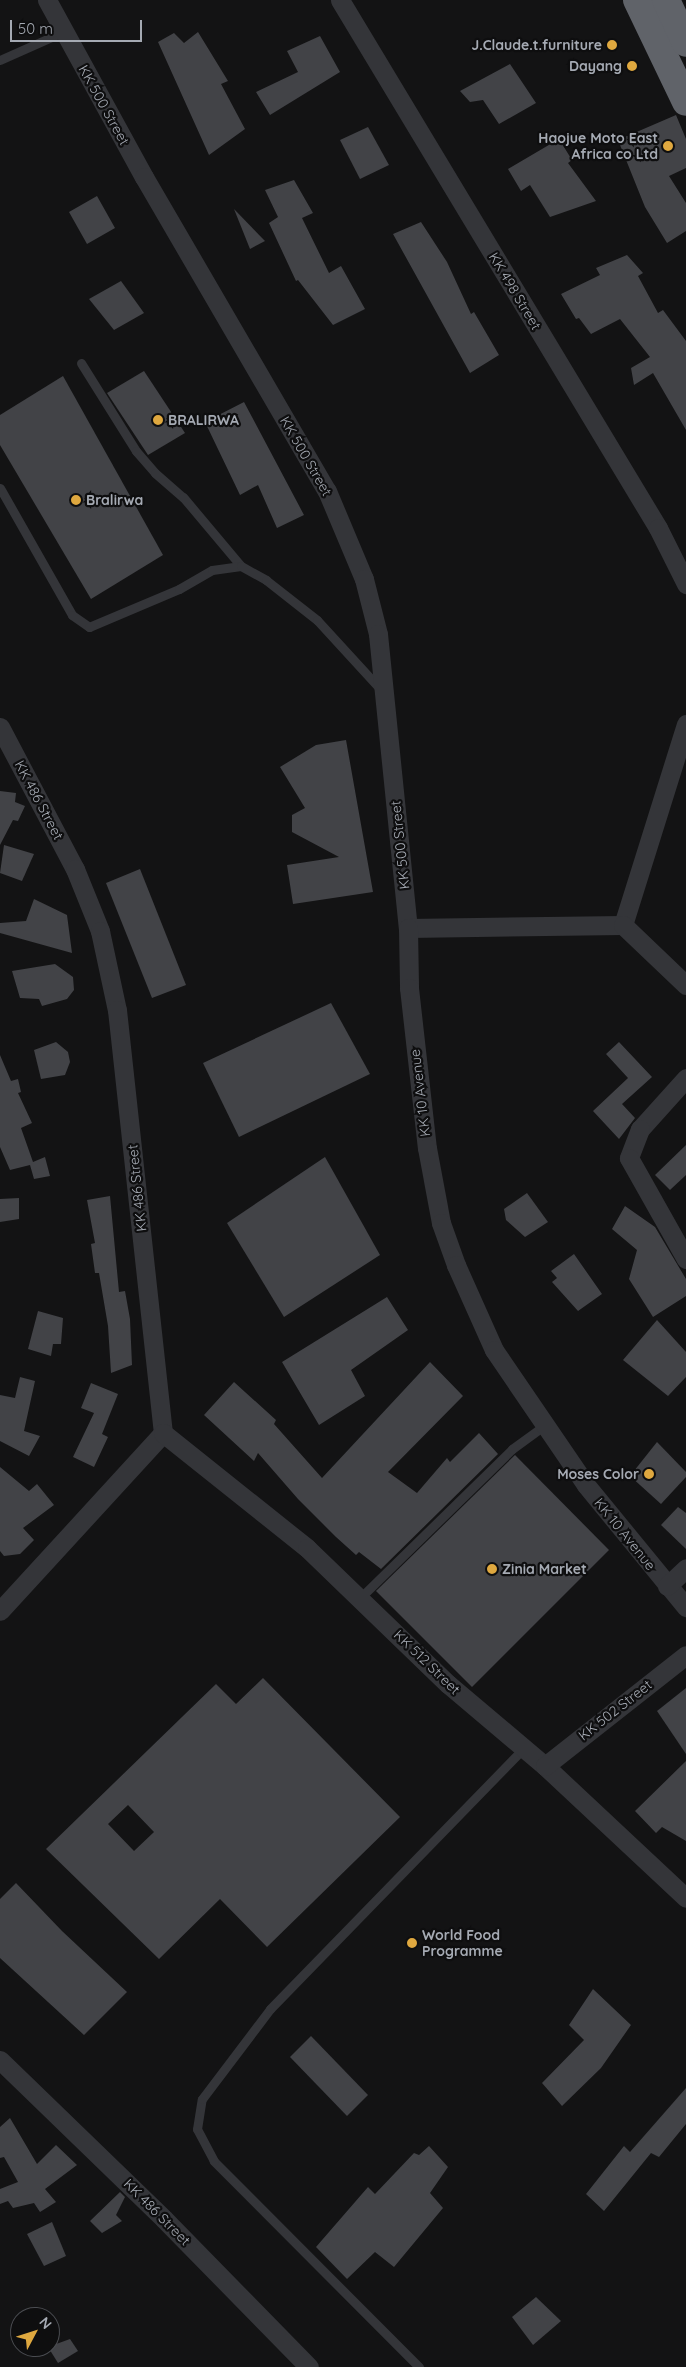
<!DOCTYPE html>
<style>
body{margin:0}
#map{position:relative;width:686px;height:2367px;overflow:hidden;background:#131314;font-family:Quicksand,sans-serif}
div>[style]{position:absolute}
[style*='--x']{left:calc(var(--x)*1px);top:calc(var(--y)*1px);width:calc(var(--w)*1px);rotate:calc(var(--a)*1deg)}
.building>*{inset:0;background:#424347}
.lane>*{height:9px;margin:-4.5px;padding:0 4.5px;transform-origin:4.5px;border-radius:4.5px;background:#343539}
.street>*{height:19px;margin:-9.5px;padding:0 9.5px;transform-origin:9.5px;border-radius:9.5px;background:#343539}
.highway>*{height:28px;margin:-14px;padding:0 14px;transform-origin:14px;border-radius:14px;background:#606369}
.dots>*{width:14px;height:14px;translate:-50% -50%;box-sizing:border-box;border:2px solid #0e0e0f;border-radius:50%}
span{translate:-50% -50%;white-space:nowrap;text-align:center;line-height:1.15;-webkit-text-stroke:4.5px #0e0e0f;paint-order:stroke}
.poi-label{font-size:14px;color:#a5aab3;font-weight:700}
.right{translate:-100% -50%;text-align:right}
.left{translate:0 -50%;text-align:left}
.street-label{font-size:14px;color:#a5aab3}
.north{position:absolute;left:10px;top:2307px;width:50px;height:50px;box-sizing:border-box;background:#0e0e0f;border:1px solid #4a4c51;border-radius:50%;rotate:50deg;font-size:14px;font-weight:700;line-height:20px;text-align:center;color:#a5aab3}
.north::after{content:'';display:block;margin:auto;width:18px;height:22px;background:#dfa83f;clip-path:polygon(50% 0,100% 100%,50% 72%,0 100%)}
.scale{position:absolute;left:10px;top:20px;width:132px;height:22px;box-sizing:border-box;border:2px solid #a5aab3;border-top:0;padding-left:6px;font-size:15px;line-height:18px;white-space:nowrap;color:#a5aab3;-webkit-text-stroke:4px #0e0e0f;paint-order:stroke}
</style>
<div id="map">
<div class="building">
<div style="clip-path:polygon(198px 32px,228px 81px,221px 84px,245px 129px,209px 155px,158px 42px,174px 33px,184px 43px)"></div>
<div style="clip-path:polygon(320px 36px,340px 72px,270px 115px,256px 92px,298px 72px,287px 51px)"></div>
<div style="clip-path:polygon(510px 64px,536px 103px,499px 124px,483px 100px,470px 102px,460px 91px)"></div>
<div style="clip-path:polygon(676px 115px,686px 139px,686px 168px,669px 176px,686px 203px,686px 231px,667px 243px,645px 207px,618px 140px)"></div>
<div style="clip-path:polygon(368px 127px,389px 165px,360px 179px,340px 140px)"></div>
<div style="clip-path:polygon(559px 139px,572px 160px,568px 163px,596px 201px,550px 217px,530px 185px,521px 191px,508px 169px)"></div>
<div style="clip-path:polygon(294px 180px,313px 213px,302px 218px,329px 273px,341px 266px,365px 309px,333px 325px,298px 280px,296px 281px,269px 223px,278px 217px,265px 190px)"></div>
<div style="clip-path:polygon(97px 196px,115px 228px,87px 244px,69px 212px)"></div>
<div style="clip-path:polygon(234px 209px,265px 241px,250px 249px)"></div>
<div style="clip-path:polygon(421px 222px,447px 262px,471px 314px,474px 312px,499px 355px,470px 373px,393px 234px)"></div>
<div style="clip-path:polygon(627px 255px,643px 273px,638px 276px,658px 313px,663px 310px,686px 341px,686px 430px,653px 373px,634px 385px,631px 368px,650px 357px,620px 319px,591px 334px,579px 318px,576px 319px,561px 294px,600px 275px,596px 268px)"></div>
<div style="clip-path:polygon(121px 281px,144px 313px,114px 330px,89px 299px)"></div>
<div style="clip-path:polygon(144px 371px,185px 433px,148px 455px,107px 393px)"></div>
<div style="clip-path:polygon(63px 376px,163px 555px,91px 599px,0 445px,0 415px)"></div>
<div style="clip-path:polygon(244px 402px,304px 515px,277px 528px,258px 485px,240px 495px,205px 422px)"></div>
<div style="clip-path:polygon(346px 740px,373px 892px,293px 904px,287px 865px,339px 857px,292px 832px,292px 815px,305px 808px,280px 767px,316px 745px)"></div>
<div style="clip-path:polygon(0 791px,16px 793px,15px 802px,25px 806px,18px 821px,13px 820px,0 845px)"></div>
<div style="clip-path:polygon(4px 845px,34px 854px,22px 881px,0 873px)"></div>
<div style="clip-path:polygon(140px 869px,186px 985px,152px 998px,106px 883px)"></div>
<div style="clip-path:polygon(34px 899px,67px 915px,72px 953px,0 933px,0 923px,26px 921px)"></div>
<div style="clip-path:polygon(55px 964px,73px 977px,74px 990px,67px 999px,42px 1006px,39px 999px,20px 998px,12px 971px)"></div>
<div style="clip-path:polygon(331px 1003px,370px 1074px,239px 1137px,203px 1063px)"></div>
<div style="clip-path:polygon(56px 1042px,68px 1052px,70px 1062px,65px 1075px,41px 1079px,34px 1050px)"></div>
<div style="clip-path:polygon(619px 1042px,652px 1077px,622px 1104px,635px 1118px,619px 1139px,593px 1111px,628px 1078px,606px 1054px)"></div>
<div style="clip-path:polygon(0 1055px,11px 1081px,18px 1079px,21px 1092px,18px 1093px,32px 1123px,21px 1128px,33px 1162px,45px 1157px,50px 1176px,34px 1179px,30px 1165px,10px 1170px,0 1147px)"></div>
<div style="clip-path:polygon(686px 1145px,686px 1175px,670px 1190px,655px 1175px)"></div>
<div style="clip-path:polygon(325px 1157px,380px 1255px,284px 1317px,227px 1223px)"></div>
<div style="clip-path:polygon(527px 1193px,548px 1222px,525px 1237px,506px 1220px,504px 1209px)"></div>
<div style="clip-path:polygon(110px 1196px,119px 1292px,125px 1291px,130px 1319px,132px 1365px,111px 1373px,108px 1326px,99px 1273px,95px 1273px,91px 1244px,95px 1243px,87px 1200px)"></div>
<div style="clip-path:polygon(19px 1198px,19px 1219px,0 1222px,0 1199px)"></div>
<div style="clip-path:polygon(625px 1206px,655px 1227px,686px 1279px,686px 1296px,653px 1317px,629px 1279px,637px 1250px,612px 1229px)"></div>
<div style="clip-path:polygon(574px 1254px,602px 1294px,578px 1311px,552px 1282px,557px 1278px,551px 1271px)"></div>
<div style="clip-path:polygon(387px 1297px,408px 1330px,351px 1370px,365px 1396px,319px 1425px,282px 1362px)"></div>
<div style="clip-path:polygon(38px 1311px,63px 1318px,61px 1344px,53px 1344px,51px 1356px,28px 1349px)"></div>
<div style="clip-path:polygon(657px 1320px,686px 1352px,686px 1377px,668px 1396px,623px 1360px)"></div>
<div style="clip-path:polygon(430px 1362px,463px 1396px,388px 1472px,417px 1493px,447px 1458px,450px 1462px,479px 1433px,498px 1454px,381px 1569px,359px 1552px,356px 1555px,336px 1537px,298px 1499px,258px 1453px,254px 1461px,204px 1415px,234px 1382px,276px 1420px,274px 1424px,322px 1478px)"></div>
<div style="clip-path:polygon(20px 1377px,35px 1381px,24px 1431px,40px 1436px,29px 1456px,0 1441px,0 1395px,15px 1398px)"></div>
<div style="clip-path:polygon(91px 1383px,118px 1394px,102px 1434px,108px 1437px,94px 1467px,73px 1457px,94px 1413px,81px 1408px)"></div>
<div style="clip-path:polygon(657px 1442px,686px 1472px,686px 1477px,661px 1504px,630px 1476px)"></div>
<div style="clip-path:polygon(515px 1455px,609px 1550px,472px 1687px,376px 1591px)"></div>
<div style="clip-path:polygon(0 1467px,29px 1491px,37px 1484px,54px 1505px,23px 1528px,34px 1540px,20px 1554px,4px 1556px,0 1551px)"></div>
<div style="clip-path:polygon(678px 1507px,686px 1513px,686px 1549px,661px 1525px)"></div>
<div style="clip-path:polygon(evenodd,263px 1678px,400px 1817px,267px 1947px,220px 1899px,159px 1959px,46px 1849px,216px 1684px,236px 1704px,263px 1678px,128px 1805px,154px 1832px,134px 1851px,108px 1824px,128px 1805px)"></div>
<div style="clip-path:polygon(686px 1688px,686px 1754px,657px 1711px)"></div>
<div style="clip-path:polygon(686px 1761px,686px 1841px,662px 1827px,656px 1833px,635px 1811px)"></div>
<div style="clip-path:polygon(16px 1883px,62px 1931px,127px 1992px,84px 2035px,0 1958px,0 1899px)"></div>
<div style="clip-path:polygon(593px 1989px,631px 2025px,601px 2068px,562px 2106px,542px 2083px,584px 2040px,569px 2025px)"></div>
<div style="clip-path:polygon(311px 2036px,368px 2095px,347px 2116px,290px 2057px)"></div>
<div style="clip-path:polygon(686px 2088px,686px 2124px,659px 2157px,651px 2153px,604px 2211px,586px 2194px,624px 2146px,630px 2152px)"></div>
<div style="clip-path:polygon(10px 2118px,37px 2164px,56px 2145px,77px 2165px,45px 2189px,56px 2202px,40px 2212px,34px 2203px,13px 2208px,8px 2201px,0 2204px,0 2189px,18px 2182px,4px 2157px,0 2158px,0 2127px)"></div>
<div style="clip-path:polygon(429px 2146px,448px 2167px,430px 2193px,443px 2208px,394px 2267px,375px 2252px,347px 2279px,316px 2247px,368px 2187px,375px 2194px,414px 2153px,419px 2155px)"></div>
<div style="clip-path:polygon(120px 2192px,125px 2197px,116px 2215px,122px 2221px,102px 2233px,90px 2221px)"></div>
<div style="clip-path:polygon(52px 2222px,66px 2256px,44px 2266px,27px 2234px)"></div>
<div style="clip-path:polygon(536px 2297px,561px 2321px,533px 2345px,512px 2317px)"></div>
<div style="clip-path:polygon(70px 2339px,78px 2351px,58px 2363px,48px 2347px)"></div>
</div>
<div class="lane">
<div style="--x:0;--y:60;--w:69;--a:-24"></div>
<div style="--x:81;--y:363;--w:104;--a:58"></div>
<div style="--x:136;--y:451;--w:29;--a:49"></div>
<div style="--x:155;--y:473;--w:37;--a:41"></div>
<div style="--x:183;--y:497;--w:90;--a:50"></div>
<div style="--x:0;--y:488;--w:146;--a:60.4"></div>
<div style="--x:72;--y:615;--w:21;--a:35"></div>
<div style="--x:89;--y:627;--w:98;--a:-22.9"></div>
<div style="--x:179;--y:589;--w:38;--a:-30"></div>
<div style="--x:212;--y:570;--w:29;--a:-8"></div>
<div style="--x:241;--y:566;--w:29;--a:29"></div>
<div style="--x:266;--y:580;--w:65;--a:38.1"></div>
<div style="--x:317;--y:620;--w:96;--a:47.5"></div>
<div style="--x:361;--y:1597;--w:211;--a:-44.4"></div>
<div style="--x:512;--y:1449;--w:41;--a:-36"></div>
<div style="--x:419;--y:2367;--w:291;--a:-134.9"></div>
<div style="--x:214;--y:2161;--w:36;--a:-118"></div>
<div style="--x:197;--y:2129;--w:30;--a:-81"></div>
<div style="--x:202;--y:2099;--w:113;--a:-52.9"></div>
<div style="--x:270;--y:2009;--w:364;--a:-45.8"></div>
</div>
<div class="street">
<div style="--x:47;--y:0;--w:202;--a:61.3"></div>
<div style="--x:144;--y:177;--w:363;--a:59.8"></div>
<div style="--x:327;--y:491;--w:95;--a:67.2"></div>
<div style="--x:364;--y:579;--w:57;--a:75.7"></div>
<div style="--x:378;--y:634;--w:296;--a:84.2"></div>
<div style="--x:340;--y:0;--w:616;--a:58.94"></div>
<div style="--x:658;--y:528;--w:63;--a:63.4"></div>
<div style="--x:686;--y:724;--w:211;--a:107.4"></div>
<div style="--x:623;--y:925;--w:215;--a:179.2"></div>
<div style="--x:408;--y:928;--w:60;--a:89"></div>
<div style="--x:409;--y:988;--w:161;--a:83.6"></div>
<div style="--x:427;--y:1148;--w:76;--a:79.4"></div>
<div style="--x:441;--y:1223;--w:45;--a:70.3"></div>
<div style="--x:456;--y:1265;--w:93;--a:65.9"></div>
<div style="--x:494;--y:1350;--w:163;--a:55.7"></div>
<div style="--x:586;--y:1485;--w:158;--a:50.7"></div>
<div style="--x:0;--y:727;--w:161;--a:62.2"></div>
<div style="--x:75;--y:869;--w:67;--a:68"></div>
<div style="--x:100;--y:931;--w:81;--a:77.9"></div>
<div style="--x:117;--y:1010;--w:425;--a:83.8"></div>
<div style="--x:163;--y:1433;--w:241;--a:132.5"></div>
<div style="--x:623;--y:925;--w:87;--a:43.6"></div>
<div style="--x:686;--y:1078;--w:69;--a:132"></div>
<div style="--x:640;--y:1129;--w:31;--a:111"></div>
<div style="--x:629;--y:1158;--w:116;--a:60.6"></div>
<div style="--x:163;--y:1433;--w:184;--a:38.6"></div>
<div style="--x:307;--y:1548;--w:196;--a:44"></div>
<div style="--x:448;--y:1684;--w:127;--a:40.2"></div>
<div style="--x:545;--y:1766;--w:193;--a:43.1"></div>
<div style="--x:667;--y:1586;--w:26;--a:-43"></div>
<div style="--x:545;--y:1766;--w:179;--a:-38.2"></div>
<div style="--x:0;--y:2060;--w:228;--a:44.1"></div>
<div style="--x:164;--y:2219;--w:207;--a:45.6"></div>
</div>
<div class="highway">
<div style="--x:637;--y:0;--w:113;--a:64.3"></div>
<div style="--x:666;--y:0;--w:47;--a:65.1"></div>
</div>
<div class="dots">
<div style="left:612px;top:45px;background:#dfa83f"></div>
<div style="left:632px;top:66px;background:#dfa83f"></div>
<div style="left:668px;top:146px;background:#dfa83f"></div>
<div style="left:158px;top:420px;background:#dfa83f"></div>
<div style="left:76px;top:500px;background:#dfa83f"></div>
<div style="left:649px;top:1474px;background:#dfa83f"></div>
<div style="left:492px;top:1569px;background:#dfa83f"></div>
<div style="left:412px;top:1943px;background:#dfa83f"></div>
</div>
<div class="poi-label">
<span class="right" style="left:602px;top:45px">J.Claude.t.furniture</span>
<span class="right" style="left:622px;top:66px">Dayang</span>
<span class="right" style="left:658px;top:146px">Haojue Moto East<br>Africa co Ltd</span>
<span class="left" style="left:168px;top:420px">BRALIRWA</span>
<span class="left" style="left:86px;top:500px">Bralirwa</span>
<span class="right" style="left:639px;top:1474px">Moses Color</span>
<span class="left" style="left:502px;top:1569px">Zinia Market</span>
<span class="left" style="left:422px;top:1943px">World Food<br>Programme</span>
</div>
<div class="street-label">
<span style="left:104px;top:105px;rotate:61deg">KK 500 Street</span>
<span style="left:515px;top:291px;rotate:59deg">KK 498 Street</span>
<span style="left:306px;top:456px;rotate:60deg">KK 500 Street</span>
<span style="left:39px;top:800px;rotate:62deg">KK 486 Street</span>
<span style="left:400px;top:845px;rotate:-96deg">KK 500 Street</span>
<span style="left:420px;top:1093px;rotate:-97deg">KK 10 Avenue</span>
<span style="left:137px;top:1188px;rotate:-96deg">KK 486 Street</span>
<span style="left:625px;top:1534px;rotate:51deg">KK 10 Avenue</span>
<span style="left:427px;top:1662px;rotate:44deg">KK 512 Street</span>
<span style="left:615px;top:1710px;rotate:-38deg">KK 502 Street</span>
<span style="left:157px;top:2212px;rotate:45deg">KK 486 Street</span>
</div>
<div class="north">N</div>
<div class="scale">50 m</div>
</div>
